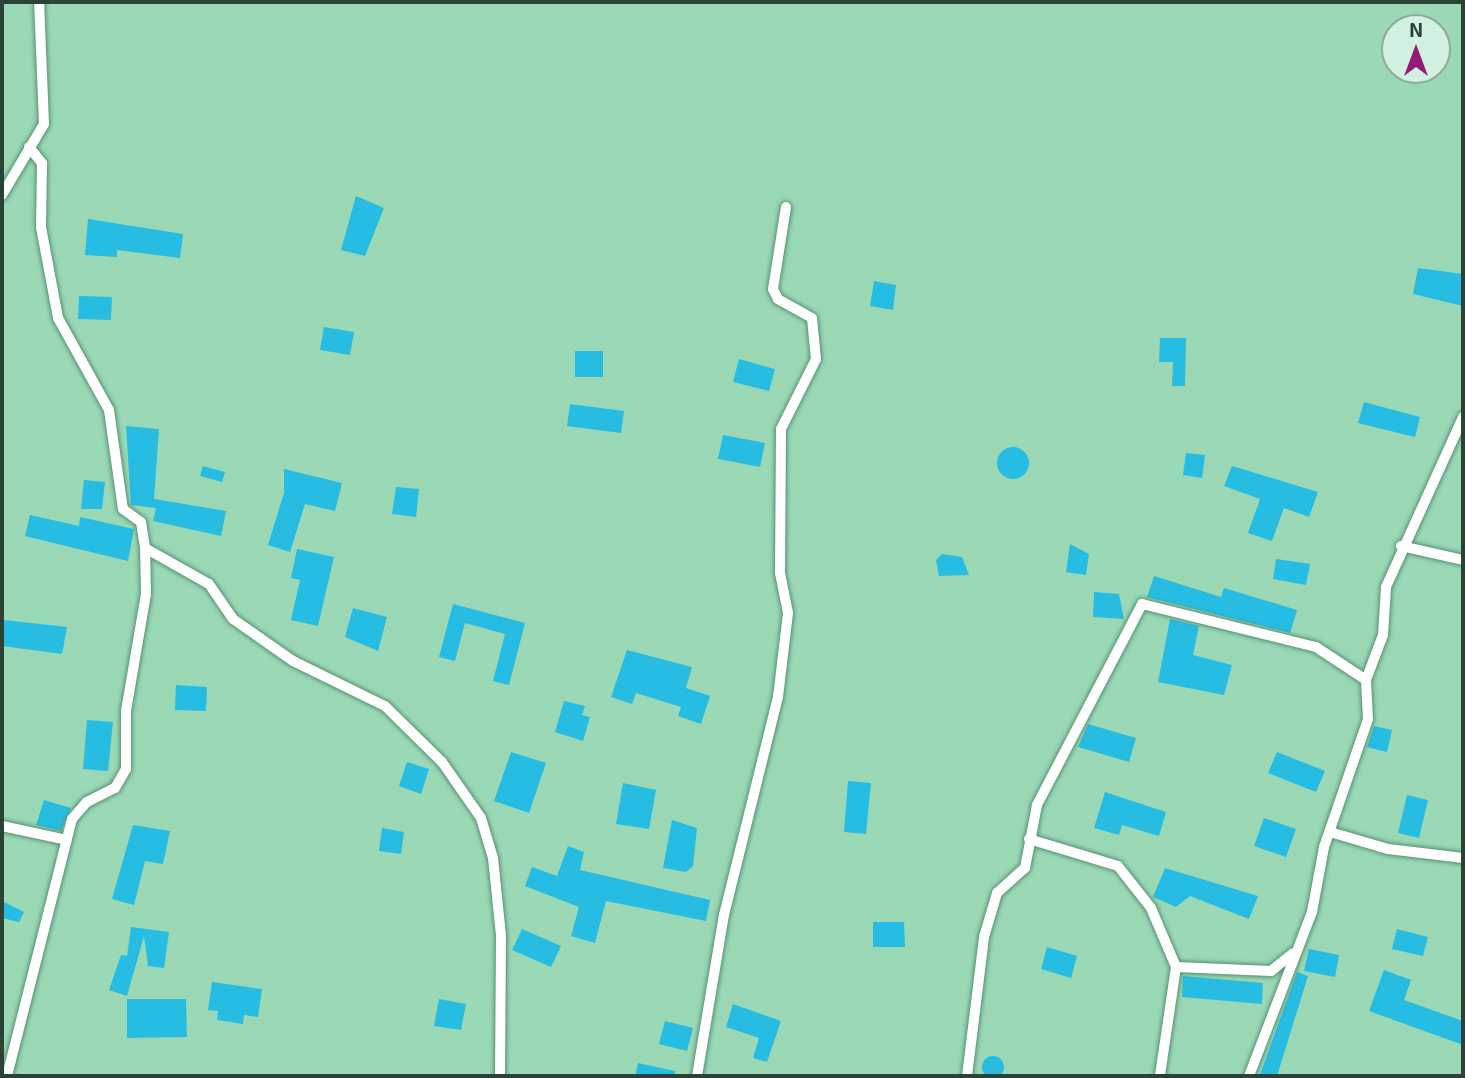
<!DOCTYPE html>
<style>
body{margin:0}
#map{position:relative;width:1465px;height:1078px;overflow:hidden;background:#9bd9b6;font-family:"Exo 2",sans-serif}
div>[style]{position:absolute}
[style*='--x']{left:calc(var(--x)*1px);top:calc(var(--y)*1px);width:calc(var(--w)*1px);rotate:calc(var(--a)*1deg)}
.building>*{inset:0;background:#27bce1}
.round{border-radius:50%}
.roads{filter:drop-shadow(0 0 2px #579273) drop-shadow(0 0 2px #579273)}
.street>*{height:10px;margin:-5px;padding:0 5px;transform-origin:5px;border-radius:5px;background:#fff}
span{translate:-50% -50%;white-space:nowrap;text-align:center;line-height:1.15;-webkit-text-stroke:7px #d3f1e0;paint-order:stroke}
.frame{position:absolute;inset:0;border:4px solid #2a4336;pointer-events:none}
.north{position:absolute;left:1381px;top:14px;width:70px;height:70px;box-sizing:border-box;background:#d3f1e0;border:2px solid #8fab9c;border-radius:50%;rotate:0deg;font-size:19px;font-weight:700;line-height:28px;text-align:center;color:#2a4336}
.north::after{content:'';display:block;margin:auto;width:24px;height:32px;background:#921a77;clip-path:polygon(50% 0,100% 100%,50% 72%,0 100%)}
</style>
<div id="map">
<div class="building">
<div style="clip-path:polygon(356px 196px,384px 208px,365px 256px,341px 250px)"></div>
<div style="clip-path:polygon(88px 219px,183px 234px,180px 258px,117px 250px,117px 257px,85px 255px)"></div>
<div style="clip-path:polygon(1418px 268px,1463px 274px,1463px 306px,1413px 294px)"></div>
<div style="clip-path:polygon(874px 281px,896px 285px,893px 310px,870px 306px)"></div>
<div style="clip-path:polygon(79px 296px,112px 297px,111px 320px,78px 319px)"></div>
<div style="clip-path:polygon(324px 327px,354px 332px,350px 355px,320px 350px)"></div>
<div style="clip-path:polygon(1160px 338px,1186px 338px,1185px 386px,1172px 386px,1173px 362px,1159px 362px)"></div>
<div style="clip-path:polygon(575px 351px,603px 351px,603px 377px,575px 377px)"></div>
<div style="clip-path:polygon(739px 359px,775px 369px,769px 391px,733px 382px)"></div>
<div style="clip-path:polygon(1364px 402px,1420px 417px,1415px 437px,1358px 423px)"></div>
<div style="clip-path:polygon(570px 404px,624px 411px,621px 433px,567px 426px)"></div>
<div style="clip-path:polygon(126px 426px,159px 429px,154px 499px,226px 511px,221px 536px,153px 521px,156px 508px,131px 505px)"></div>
<div style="clip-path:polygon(723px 435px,765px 443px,760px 467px,718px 459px)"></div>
<div class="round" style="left:997px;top:447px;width:32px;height:32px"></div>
<div style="clip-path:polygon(1186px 453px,1205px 455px,1202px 478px,1183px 475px)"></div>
<div style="clip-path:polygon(203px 466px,225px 472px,222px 482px,200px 476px)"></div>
<div style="clip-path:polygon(1232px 466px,1318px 492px,1309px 517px,1284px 508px,1272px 541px,1248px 533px,1260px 499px,1224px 486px)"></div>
<div style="clip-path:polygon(284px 469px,342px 483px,335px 511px,305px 504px,290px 552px,268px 545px,284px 493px)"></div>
<div style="clip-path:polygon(84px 480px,105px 482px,102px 509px,81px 509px)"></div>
<div style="clip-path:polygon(396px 487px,419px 489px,416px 517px,392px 514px)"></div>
<div style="clip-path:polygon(30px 515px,79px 526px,80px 517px,134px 529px,128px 561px,25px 536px)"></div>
<div style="clip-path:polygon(1070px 544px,1089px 554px,1086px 575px,1066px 572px)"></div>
<div style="clip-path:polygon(297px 549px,334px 557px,318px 626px,291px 620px,300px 580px,291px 578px)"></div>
<div style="clip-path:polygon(942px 554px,962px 557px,969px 575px,939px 576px,936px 560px)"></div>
<div style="clip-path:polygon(1276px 559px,1310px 564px,1306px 585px,1273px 579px)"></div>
<div style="clip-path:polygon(1154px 576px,1221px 597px,1224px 588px,1297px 610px,1290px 633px,1147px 597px)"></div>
<div style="clip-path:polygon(1094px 592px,1119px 594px,1124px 619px,1093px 617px)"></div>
<div style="clip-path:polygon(453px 604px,525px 623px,509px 685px,493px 681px,505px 634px,465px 623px,455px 661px,439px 657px)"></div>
<div style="clip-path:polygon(353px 608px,387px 617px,378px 651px,345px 637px)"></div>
<div style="clip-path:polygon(1170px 619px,1199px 626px,1193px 655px,1232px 665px,1224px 695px,1158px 682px)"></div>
<div style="clip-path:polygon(4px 620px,67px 627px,62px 654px,2px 646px)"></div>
<div style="clip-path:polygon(627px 650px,692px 667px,686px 688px,710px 696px,701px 724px,678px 716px,681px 707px,636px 693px,632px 704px,611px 697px)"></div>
<div style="clip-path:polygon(176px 685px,207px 687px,206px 711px,175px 710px)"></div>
<div style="clip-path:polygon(564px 701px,585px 706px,582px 715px,590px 717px,583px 741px,555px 732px)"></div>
<div style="clip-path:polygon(87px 720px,113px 722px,108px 771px,83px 769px)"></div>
<div style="clip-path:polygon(1088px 724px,1136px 738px,1129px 762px,1078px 747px)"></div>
<div style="clip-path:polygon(1374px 726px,1392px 730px,1387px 752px,1367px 747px)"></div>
<div style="clip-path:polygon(511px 752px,546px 763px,529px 813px,494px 801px)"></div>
<div style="clip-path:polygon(1277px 752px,1325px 771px,1316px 792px,1268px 773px)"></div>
<div style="clip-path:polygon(407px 762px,429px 769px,421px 794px,399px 786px)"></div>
<div style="clip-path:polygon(848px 781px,871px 783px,866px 834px,844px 832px)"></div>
<div style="clip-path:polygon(623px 783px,656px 790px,649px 829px,616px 824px)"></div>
<div style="clip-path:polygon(1105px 792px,1166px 812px,1159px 836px,1122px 825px,1119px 835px,1094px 828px)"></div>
<div style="clip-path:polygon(1407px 795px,1428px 800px,1419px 838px,1398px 833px)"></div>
<div style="clip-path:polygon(44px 800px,71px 808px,61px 831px,36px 825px)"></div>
<div style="clip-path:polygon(1264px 818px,1296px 829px,1286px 857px,1254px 846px)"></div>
<div style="clip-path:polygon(672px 820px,697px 828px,693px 866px,686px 872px,663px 868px)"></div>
<div style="clip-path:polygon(133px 825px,170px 831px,163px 864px,145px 861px,134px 905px,112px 899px)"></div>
<div style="clip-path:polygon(382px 828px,404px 832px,401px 854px,379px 851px)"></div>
<div style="clip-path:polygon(568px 846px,584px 852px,580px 870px,710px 900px,706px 921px,606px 901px,595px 943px,571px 936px,579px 907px,525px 886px,532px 867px,557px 876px)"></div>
<div style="clip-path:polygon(1165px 868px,1258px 896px,1249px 919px,1190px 896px,1176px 907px,1153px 897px)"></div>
<div style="clip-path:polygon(2px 901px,24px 912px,19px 922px,2px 918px)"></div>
<div style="clip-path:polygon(873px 922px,904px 922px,905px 947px,873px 947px)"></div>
<div style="clip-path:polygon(131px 927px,169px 932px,164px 968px,148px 966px,144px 936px,127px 996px,109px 990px,121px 955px,127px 956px)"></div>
<div style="clip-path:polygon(522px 929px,561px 946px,551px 967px,512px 950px)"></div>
<div style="clip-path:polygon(1397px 929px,1428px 937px,1423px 956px,1392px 949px)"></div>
<div style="clip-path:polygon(1047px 947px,1077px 956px,1071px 978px,1041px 969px)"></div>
<div style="clip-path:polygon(1309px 949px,1339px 955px,1335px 977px,1304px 971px)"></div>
<div style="clip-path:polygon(1384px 970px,1411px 980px,1404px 1000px,1463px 1021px,1463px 1045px,1369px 1011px)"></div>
<div style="clip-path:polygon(1297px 972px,1308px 976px,1277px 1076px,1260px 1075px)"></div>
<div style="clip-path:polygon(1183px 976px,1263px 983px,1262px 1004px,1182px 997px)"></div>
<div style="clip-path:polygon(212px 982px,262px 989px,258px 1017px,244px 1015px,243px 1024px,217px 1020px,218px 1011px,208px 1010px)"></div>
<div style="clip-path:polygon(127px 999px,186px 999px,187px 1037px,127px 1038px)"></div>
<div style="clip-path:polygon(439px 999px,466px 1004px,461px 1030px,434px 1026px)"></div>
<div style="clip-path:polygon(733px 1004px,781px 1021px,767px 1062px,753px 1058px,759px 1038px,726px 1027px)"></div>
<div style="clip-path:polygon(665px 1021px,693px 1028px,687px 1051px,659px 1044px)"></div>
<div class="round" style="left:982px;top:1056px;width:22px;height:22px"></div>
<div style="clip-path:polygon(638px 1063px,675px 1071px,675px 1076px,635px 1076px)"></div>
</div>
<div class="roads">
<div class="street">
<div style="--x:29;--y:147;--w:21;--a:51"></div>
<div style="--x:42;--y:163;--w:64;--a:90.9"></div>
<div style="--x:41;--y:227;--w:93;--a:79.4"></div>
<div style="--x:58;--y:318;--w:105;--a:61"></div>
<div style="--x:109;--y:410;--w:100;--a:82"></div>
<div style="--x:123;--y:509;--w:22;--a:36"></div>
<div style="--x:141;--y:522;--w:26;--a:81"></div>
<div style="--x:145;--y:548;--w:73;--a:29.4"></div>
<div style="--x:209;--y:584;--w:42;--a:55.6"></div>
<div style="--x:233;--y:619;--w:73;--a:35"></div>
<div style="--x:293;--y:661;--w:102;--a:26.1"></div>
<div style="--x:385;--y:706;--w:80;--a:44.5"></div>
<div style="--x:442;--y:762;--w:68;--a:55.1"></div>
<div style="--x:481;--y:818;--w:42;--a:73.3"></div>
<div style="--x:493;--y:858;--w:77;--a:84.1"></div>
<div style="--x:501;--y:935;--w:141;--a:90.4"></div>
<div style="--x:2;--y:195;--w:82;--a:-59.4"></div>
<div style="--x:44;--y:124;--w:122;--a:-92.3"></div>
<div style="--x:1401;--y:546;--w:64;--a:12.7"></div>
<div style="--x:2;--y:826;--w:66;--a:12.2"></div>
<div style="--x:1330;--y:832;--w:60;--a:16.3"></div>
<div style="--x:1388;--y:849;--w:76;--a:6.8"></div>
<div style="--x:1029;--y:839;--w:93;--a:16.9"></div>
<div style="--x:1118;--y:866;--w:53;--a:51.8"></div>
<div style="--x:1151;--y:908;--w:64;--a:67"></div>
<div style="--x:1176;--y:967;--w:110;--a:98.4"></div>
<div style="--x:1176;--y:967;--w:95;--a:2.4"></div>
<div style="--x:1271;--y:971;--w:28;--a:-39"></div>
<div style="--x:7;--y:1076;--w:265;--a:-75.8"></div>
<div style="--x:72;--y:819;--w:23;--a:-49"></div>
<div style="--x:87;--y:802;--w:31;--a:-27"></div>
<div style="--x:115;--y:788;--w:22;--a:-60"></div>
<div style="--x:126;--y:769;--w:58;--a:-90"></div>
<div style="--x:126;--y:711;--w:119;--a:-80.3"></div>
<div style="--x:146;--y:594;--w:46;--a:-91.2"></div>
<div style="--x:697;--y:1076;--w:163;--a:-80.5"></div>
<div style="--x:724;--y:915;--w:225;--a:-76.1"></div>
<div style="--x:778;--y:697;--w:85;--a:-83.2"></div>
<div style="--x:788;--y:613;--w:41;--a:-101.3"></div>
<div style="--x:780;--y:573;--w:144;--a:-89.6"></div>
<div style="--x:781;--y:429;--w:78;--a:-63.4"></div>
<div style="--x:816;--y:359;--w:41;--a:-95.6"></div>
<div style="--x:812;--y:318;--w:39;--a:-151"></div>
<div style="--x:778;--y:299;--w:11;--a:-117"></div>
<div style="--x:773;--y:289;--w:83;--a:-81"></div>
<div style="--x:967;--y:1076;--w:140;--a:-83"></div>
<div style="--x:984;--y:937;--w:46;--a:-73.5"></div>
<div style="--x:997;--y:893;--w:38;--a:-42"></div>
<div style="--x:1025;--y:868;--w:64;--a:-79.2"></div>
<div style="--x:1037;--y:805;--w:227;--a:-62.4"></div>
<div style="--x:1142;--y:604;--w:179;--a:13.9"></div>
<div style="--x:1316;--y:647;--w:60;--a:33.4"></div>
<div style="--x:1249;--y:1076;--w:176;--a:-69"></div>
<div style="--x:1312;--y:912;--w:66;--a:-79.5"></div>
<div style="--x:1324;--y:847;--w:135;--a:-71"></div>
<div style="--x:1368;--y:719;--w:39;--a:-93"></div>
<div style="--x:1366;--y:680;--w:48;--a:-69.3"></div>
<div style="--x:1383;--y:635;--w:48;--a:-86.4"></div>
<div style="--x:1386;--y:587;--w:187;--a:-65.6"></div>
</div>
</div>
<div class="frame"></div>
<div class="north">N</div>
</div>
